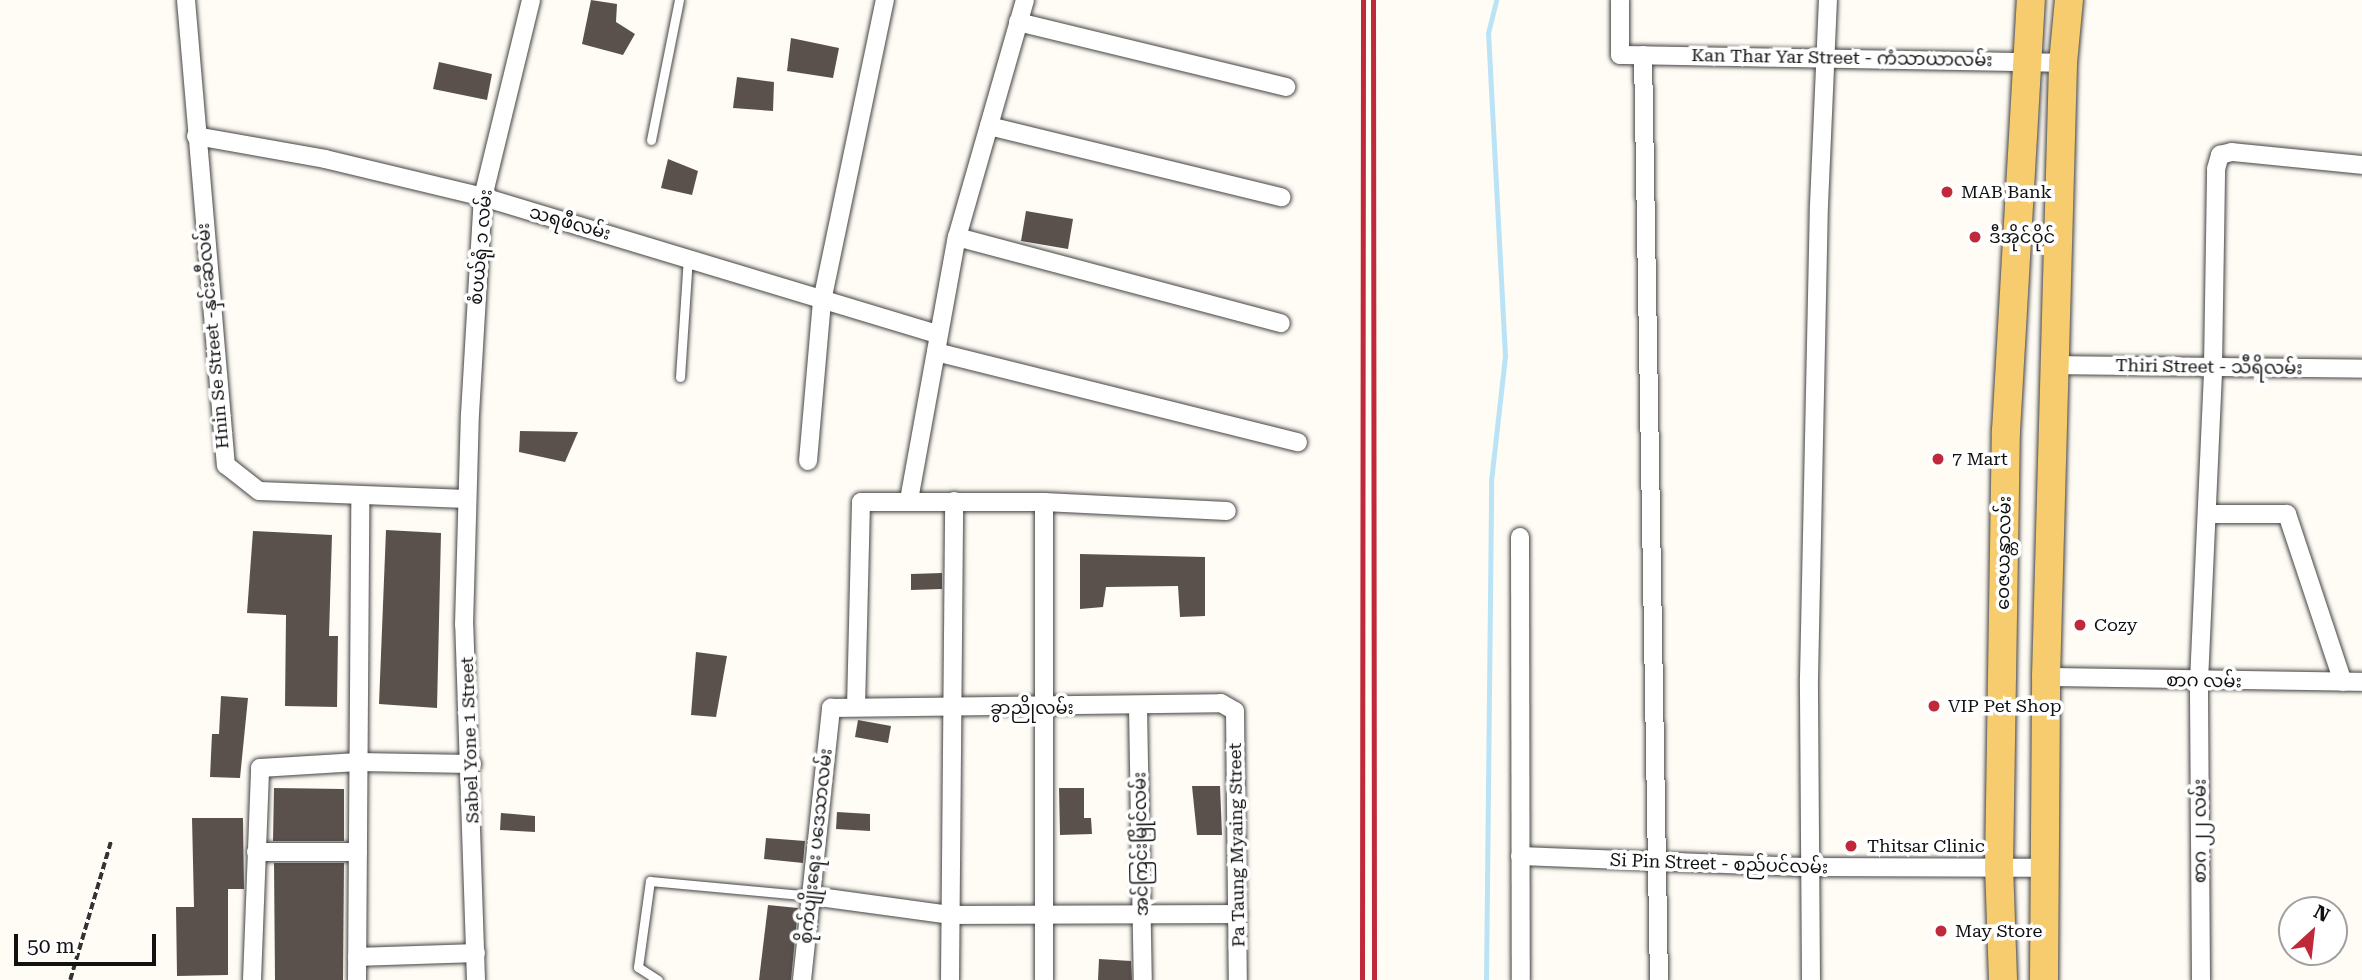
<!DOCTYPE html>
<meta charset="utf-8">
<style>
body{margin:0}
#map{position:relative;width:2362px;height:980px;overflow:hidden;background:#fffcf5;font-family:"Roboto Serif","Noto Sans Myanmar",serif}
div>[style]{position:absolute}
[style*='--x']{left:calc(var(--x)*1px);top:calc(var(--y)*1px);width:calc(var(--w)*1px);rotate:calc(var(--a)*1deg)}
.stream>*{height:5px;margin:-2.5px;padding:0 2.5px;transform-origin:2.5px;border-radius:2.5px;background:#bae3f6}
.building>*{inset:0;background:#5a514d}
.path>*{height:3.5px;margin-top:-1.75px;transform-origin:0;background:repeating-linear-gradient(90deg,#333 0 7px,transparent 0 10.5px)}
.roads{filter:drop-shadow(0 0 2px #444) drop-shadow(0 0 2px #444)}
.service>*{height:9px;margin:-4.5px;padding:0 4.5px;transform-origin:4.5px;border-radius:4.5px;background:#fff}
.minor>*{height:18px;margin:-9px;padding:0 9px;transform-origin:9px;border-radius:9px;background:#fff}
.primary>*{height:28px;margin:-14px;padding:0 14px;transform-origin:14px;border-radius:14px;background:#f6cc6e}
.rail>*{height:5px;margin:-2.5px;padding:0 2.5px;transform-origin:2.5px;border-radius:2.5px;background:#c0293a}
.dots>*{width:19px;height:19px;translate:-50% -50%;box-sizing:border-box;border:4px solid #fff;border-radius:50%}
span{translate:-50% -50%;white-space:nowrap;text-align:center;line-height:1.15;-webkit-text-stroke:7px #fff;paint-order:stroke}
.street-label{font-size:18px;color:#111}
.poi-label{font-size:18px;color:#111}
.left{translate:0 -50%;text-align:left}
.north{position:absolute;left:2278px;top:896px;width:70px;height:70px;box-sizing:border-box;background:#fff;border:2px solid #a0a0a0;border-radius:50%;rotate:27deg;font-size:19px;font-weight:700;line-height:28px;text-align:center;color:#111}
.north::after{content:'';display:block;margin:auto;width:24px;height:32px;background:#c0293a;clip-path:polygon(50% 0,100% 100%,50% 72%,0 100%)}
.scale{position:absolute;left:14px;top:934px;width:142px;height:32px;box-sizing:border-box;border:4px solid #111;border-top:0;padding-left:9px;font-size:21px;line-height:24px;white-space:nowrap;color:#111;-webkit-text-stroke:5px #fff;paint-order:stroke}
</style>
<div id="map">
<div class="stream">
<div style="--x:1486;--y:980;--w:499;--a:-89.4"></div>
<div style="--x:1491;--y:481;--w:126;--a:-83.6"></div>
<div style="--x:1505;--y:356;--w:323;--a:-93"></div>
<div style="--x:1488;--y:33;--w:34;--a:-76"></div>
</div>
<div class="building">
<div style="clip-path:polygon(591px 0,617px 4px,616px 22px,635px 34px,623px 55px,582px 44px)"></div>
<div style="clip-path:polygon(791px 38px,839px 48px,833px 78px,787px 71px)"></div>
<div style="clip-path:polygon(439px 62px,492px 74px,487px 100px,433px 89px)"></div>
<div style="clip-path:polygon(737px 77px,774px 82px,773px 111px,733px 108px)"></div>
<div style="clip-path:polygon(668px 159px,698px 171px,692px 195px,661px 188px)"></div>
<div style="clip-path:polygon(1026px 211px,1073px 219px,1068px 249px,1021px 241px)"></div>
<div style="clip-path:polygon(520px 431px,578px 432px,565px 462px,519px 452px)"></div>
<div style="clip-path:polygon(386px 530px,441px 533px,437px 708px,379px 704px)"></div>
<div style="clip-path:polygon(253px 531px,332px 535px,329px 636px,338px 636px,337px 707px,285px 706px,286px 615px,247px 613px)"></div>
<div style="clip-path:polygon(1080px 554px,1205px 557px,1205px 616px,1180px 617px,1178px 586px,1106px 587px,1103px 607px,1080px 609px)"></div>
<div style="clip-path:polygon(942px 573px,942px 589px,911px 590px,911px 574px)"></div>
<div style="clip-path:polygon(696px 652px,727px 656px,716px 717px,691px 715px)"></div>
<div style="clip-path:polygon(221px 696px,248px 698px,240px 778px,210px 777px,212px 734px,219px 734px)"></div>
<div style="clip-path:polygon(858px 720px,891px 726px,888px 743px,855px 737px)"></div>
<div style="clip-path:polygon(1192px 786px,1220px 786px,1222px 835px,1197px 835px)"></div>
<div style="clip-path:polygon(274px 788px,344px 789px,344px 841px,273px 841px)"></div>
<div style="clip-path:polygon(1059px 788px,1084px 788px,1084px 818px,1091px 818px,1092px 834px,1060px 835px)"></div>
<div style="clip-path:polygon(837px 812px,870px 814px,870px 831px,836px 829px)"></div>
<div style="clip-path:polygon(501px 813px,535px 816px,535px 832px,500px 830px)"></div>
<div style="clip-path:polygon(192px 818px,243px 818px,244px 889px,228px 889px,228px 975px,177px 976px,176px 907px,194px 907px)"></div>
<div style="clip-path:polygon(766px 838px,805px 841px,803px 863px,764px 859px)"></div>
<div style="clip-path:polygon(274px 863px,344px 863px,343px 980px,275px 980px)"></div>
<div style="clip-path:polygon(768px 905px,798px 908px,791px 980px,759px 980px)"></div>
<div style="clip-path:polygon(1099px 959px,1131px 961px,1132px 980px,1098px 980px)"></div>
</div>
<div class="path">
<div style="--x:70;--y:980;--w:145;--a:-73.6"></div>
</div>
<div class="roads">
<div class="service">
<div style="--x:651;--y:140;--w:143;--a:-78.7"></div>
<div style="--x:680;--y:377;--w:119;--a:-86.2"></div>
<div style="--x:658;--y:980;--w:24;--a:-147"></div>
<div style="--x:638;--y:967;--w:87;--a:-82.1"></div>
<div style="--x:650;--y:881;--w:163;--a:5.3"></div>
</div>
<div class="minor">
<div style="--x:186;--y:0;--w:467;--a:85.1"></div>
<div style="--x:226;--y:465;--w:42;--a:38.2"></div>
<div style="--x:259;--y:491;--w:208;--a:2.2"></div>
<div style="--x:1620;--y:0;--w:55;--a:90"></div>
<div style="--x:1620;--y:55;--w:443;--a:1"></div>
<div style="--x:1018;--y:22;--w:276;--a:13.6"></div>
<div style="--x:1643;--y:55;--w:925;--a:89.01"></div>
<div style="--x:989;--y:126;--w:301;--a:13.7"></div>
<div style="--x:196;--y:136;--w:131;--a:10.1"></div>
<div style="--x:325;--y:159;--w:163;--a:13.5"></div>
<div style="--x:483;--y:197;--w:475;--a:16.8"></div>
<div style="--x:957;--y:237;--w:335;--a:14.9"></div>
<div style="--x:936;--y:352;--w:373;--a:14"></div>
<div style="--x:2056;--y:365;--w:306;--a:0.7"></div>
<div style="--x:808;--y:461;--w:161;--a:-85"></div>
<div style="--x:822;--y:301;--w:308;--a:-78.2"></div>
<div style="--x:909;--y:500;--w:267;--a:-79.7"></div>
<div style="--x:957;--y:237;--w:247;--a:-74"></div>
<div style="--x:2207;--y:514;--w:80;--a:0"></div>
<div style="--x:2287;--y:514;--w:177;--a:71.6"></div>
<div style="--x:1520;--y:537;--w:443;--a:89.9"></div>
<div style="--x:2046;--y:677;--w:316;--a:0.9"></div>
<div style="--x:856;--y:707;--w:205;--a:-88.6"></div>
<div style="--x:861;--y:502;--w:183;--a:0"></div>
<div style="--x:1044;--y:502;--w:183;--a:2.8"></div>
<div style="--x:1138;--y:707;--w:273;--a:89"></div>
<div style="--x:256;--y:852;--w:102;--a:0"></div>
<div style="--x:1520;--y:856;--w:290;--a:2.2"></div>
<div style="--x:1810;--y:867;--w:235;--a:0.2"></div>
<div style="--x:812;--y:896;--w:139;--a:7.8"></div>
<div style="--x:950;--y:915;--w:288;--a:-0.2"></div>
<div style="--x:357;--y:957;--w:119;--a:-1.9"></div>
<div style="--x:252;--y:980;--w:212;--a:-87.8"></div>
<div style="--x:260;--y:768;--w:98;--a:-3.5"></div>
<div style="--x:358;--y:762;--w:114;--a:1"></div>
<div style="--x:357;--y:980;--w:485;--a:-89.6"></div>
<div style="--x:476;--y:980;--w:355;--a:-91.9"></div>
<div style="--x:464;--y:625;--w:211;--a:-88.4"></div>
<div style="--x:470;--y:414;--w:217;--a:-86.6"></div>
<div style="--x:483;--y:197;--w:203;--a:-76.3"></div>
<div style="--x:802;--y:980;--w:274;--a:-83.9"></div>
<div style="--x:831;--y:708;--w:390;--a:-0.7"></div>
<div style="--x:1221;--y:703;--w:16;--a:30"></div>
<div style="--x:1235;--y:711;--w:269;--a:89.4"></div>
<div style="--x:950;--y:980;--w:479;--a:-89.5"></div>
<div style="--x:1044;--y:980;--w:478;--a:-90"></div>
<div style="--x:1811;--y:980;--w:302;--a:-90.4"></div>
<div style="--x:1809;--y:678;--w:473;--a:-88.8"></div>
<div style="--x:1819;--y:205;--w:205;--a:-87.5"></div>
<div style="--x:2201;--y:980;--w:299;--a:-90.4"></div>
<div style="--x:2199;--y:681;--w:314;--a:-87.4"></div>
<div style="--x:2213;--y:367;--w:198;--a:-89.1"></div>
<div style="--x:2216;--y:169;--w:15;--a:-74"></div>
<div style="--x:2220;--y:155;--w:12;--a:-14"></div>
<div style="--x:2232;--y:152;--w:131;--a:5.7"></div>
</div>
<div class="primary">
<div style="--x:2003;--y:980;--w:112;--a:-92"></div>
<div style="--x:1999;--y:868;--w:437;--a:-89.1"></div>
<div style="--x:2006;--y:431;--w:432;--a:-86.7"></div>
<div style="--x:2044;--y:980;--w:303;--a:-89.6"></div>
<div style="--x:2046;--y:677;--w:614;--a:-88.41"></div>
<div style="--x:2063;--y:63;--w:63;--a:-84.6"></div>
</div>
</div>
<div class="rail">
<div style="--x:1373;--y:0;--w:980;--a:89.94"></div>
<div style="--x:1362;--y:980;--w:980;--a:-89.94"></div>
</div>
<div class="dots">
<div style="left:1947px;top:192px;background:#c0293a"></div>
<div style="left:1975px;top:237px;background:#c0293a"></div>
<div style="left:1938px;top:459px;background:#c0293a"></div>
<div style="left:2080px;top:625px;background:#c0293a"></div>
<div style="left:1934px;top:706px;background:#c0293a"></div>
<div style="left:1851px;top:846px;background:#c0293a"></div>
<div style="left:1941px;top:931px;background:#c0293a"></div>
</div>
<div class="street-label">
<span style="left:1842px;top:58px;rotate:1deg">Kan Thar Yar Street - ကံသာယာလမ်း</span>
<span style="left:570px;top:223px;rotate:16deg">သရဖီလမ်း</span>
<span style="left:481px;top:247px;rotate:-85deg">စံပယ်ရုံ ၁ လမ်း</span>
<span style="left:213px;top:336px;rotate:-95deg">Hnin Se Street -နှင်းဆီလမ်း</span>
<span style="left:2209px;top:367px;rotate:1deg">Thiri Street - သီရိလမ်း</span>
<span style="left:2004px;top:553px;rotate:-89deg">ဝေဇယန္တာလမ်း</span>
<span style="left:2204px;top:681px;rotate:1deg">စာဂ လမ်း</span>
<span style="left:1032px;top:708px">ခွာညိုလမ်း</span>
<span style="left:470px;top:740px;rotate:-92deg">Sabel Yone 1 Street</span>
<span style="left:2200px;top:831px;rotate:-90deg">စာဂ ၂၂ လမ်း</span>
<span style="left:1141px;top:844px;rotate:-91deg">အင်ကြင်းမြိုင်လမ်း</span>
<span style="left:1237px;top:845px;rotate:-91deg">Pa Taung Myaing Street</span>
<span style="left:816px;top:846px;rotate:-84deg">စိုက်ပျိုးရေး ပဒေသာလမ်း</span>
<span style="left:1719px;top:864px;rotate:2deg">Si Pin Street - စည်ပင်လမ်း</span>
</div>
<div class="poi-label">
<span class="left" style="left:1961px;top:192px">MAB Bank</span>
<span class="left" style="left:1989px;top:237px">ဒီအိုင်ဝိုင်</span>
<span class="left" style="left:1952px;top:459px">7 Mart</span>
<span class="left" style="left:2094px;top:625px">Cozy</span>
<span class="left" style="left:1948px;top:706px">VIP Pet Shop</span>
<span class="left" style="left:1867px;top:846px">Thitsar Clinic</span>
<span class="left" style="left:1955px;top:931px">May Store</span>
</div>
<div class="north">N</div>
<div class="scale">50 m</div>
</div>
